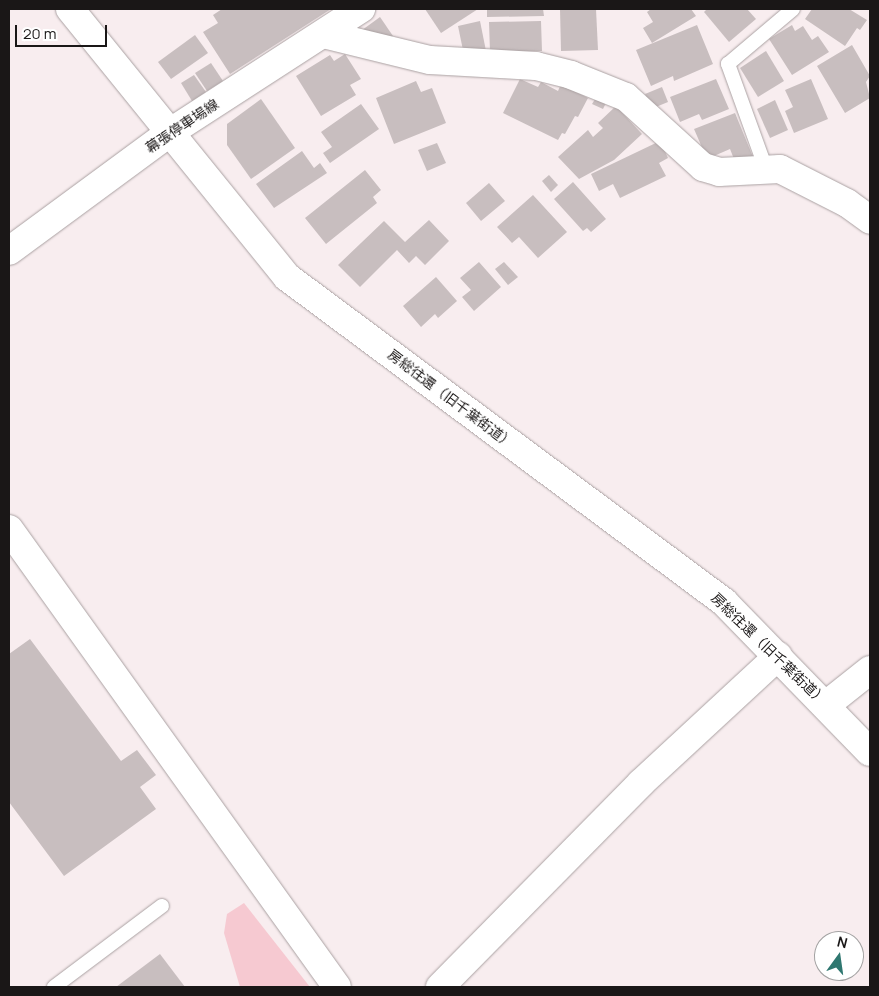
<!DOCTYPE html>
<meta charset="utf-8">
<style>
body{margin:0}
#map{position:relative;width:879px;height:996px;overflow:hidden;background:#f8edef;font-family:Manrope,"Noto Sans JP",sans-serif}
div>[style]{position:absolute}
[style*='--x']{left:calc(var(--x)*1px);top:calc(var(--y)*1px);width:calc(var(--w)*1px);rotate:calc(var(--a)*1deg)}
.green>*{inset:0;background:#f6c9d1}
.building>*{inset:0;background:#c8bebf}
.roads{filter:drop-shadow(0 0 1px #aaa1a2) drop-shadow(0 0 1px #aaa1a2)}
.lane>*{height:14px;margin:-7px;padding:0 7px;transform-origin:7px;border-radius:7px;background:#fff}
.street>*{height:28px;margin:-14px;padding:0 14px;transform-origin:14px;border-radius:14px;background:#fff}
.secondary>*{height:28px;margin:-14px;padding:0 14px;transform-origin:14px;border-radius:14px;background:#fff}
span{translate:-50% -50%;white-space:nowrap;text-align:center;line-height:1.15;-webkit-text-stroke:4.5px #fff;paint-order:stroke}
.street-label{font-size:14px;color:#1a1717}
.frame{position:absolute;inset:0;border:10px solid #1a1717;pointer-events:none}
.north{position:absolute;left:814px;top:931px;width:50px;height:50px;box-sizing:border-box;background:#fff;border:1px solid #a3a2a2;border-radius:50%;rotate:14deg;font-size:14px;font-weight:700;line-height:20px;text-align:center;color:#1a1717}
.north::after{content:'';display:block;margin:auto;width:18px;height:22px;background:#2f7770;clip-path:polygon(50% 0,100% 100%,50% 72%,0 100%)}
.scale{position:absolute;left:15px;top:25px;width:92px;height:22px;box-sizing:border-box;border:2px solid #1a1717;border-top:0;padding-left:6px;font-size:15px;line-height:18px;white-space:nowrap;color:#1a1717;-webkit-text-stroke:4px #fff;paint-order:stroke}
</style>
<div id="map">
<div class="green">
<div style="clip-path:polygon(244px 903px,310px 987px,240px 987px,224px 933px,227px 914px)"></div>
</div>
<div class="building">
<div style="clip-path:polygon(222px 9px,331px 9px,230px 74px,203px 32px,218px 23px,213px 15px)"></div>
<div style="clip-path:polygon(425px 9px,478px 9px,441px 33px)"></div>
<div style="clip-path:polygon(487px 9px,543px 9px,544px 16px,487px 17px)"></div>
<div style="clip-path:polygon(560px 9px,596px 9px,598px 50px,561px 51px)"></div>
<div style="clip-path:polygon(651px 9px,691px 9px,696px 16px,652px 43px,643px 28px,653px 22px,647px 12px)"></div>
<div style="clip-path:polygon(707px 9px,747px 9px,756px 19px,729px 42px,704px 12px)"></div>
<div style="clip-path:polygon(812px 9px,849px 9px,867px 20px,860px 30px,857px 28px,845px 46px,805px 19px)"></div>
<div style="clip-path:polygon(380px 17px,393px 36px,386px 41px,358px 33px)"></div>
<div style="clip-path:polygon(480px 21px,486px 51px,464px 55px,458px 26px)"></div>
<div style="clip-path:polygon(541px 21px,542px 51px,518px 51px,518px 57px,490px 52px,489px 22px)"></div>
<div style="clip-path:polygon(697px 25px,713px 64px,674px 81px,673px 76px,651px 86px,636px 50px)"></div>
<div style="clip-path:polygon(792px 25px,795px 31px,803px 26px,812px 40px,818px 36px,829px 52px,792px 75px,769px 39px)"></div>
<div style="clip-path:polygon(195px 35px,208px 53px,171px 79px,158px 62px)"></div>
<div style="clip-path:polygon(852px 45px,870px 76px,866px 82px,870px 98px,845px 113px,817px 66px)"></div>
<div style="clip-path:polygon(766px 51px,784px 81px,758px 97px,740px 68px)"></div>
<div style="clip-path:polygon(345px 54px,361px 79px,350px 85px,356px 95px,321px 116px,296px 76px,330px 55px,334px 61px)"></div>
<div style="clip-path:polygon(211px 63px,223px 81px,207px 91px,195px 73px)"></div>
<div style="clip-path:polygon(194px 75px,206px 92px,192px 101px,181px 83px)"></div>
<div style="clip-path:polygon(520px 79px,538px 87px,541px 82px,558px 91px,561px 84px,588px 98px,578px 117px,575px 116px,565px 134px,562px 133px,558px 140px,503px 113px)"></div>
<div style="clip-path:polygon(716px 79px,729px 109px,702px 120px,699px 114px,680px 122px,670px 97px)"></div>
<div style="clip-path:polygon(811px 79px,828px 119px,794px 133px,785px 111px,793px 107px,785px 90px)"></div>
<div style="clip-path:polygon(416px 81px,421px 92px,432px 88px,446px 123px,394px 144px,376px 98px)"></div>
<div style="clip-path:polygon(662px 87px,668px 102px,651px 109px,645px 94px)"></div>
<div style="clip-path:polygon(597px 96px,607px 101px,603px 109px,592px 104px)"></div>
<div style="clip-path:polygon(261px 99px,295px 148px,251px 179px,227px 145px,227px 124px)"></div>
<div style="clip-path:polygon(775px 100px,788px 130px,770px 138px,757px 109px)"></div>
<div style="clip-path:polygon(361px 104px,379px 129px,330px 163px,323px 153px,332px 147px,321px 132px)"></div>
<div style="clip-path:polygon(616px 106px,642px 134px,614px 160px,579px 179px,558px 157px,588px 130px,593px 137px,603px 128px,598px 123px)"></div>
<div style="clip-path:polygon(735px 113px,753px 157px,736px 164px,730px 149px,707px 159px,694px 129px)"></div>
<div style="clip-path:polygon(660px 141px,668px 158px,659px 163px,666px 176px,620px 198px,613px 184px,599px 191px,591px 174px)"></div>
<div style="clip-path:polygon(437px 143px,446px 163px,427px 171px,418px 150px)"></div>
<div style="clip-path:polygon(302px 151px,314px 168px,320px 163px,327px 173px,274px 208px,256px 184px)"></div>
<div style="clip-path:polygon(365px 170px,381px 190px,373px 197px,377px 203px,326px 244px,305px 218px)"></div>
<div style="clip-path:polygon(549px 175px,558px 185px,551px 192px,542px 181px)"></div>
<div style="clip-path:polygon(573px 182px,606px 219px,591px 232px,587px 228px,583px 231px,554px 199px)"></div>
<div style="clip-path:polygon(489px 183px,505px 201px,481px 221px,466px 203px)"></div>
<div style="clip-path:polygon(533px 195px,567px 232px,538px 258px,519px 237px,512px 243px,497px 227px)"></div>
<div style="clip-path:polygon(429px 220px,449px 241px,425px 265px,416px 256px,409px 263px,397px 250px,360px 287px,338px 265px,384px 221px,405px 242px)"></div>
<div style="clip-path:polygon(479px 262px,501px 287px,474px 311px,462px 297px,471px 290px,460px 278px)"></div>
<div style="clip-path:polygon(504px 262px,518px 277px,508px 285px,495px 269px)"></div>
<div style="clip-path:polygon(436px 277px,457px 301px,438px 318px,435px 314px,421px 327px,403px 306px)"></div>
<div style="clip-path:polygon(30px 639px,121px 761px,137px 750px,156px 775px,140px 787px,156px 809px,64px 876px,9px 802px,9px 654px)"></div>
<div style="clip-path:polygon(160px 954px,185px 987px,116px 987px)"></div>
</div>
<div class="roads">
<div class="lane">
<div style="--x:766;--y:169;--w:112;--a:-109.9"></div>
<div style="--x:728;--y:64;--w:85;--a:-40.2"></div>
<div style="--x:54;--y:987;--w:135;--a:-36.9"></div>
</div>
<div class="street">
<div style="--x:323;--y:34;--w:110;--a:13.7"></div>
<div style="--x:430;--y:60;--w:106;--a:3.2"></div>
<div style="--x:536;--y:66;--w:36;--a:14"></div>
<div style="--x:571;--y:75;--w:59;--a:21.8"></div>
<div style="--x:626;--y:97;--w:104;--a:42.3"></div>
<div style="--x:703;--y:167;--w:17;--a:17"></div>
<div style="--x:719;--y:172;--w:61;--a:-2.8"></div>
<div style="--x:780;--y:169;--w:75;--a:26.9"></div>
<div style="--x:847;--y:203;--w:29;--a:36"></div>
<div style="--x:9;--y:529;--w:563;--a:54.39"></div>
<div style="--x:826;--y:705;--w:56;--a:-38.5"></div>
<div style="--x:440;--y:987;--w:286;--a:-45.4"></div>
<div style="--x:641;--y:783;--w:187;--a:-42.8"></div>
</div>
<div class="secondary">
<div style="--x:70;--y:9;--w:345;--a:51"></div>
<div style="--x:287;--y:277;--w:545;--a:36.64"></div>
<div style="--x:724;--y:602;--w:209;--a:45.8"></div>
<div style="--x:9;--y:251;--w:199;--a:-36.4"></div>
<div style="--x:169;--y:133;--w:229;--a:-32.9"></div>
</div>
</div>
<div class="street-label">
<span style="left:182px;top:126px;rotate:-34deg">幕張停車場線</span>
<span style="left:451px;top:399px;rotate:37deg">房総往還（旧千葉街道）</span>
<span style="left:769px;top:649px;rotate:44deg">房総往還（旧千葉街道）</span>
</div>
<div class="frame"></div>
<div class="north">N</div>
<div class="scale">20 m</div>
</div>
